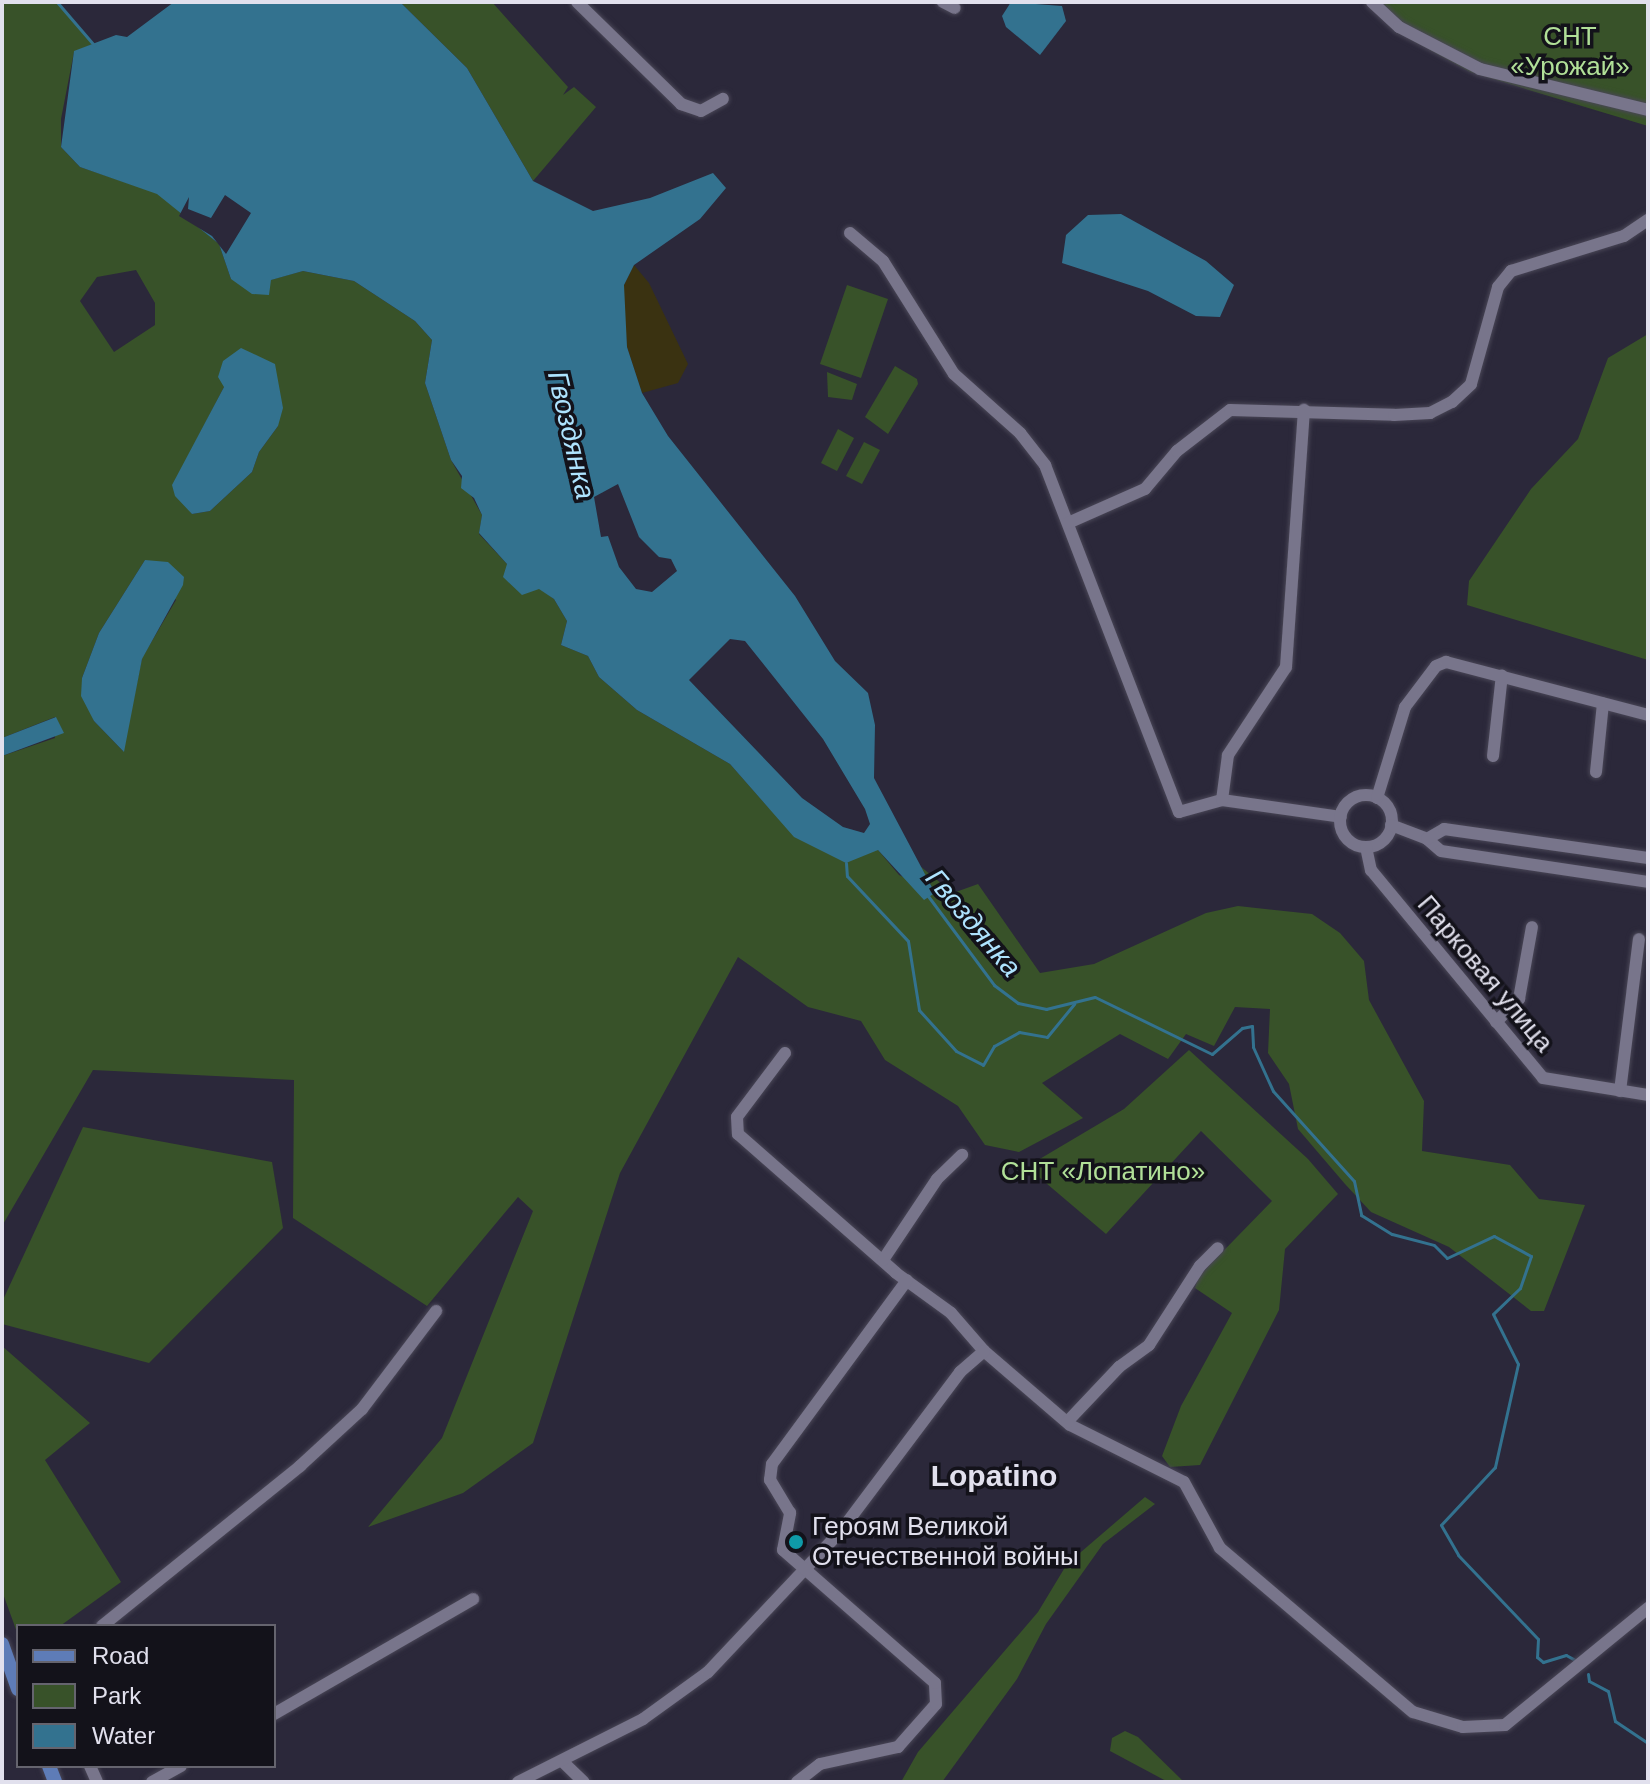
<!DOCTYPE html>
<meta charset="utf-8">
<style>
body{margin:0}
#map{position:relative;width:1650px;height:1784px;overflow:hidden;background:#2b283a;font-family:Helvetica,sans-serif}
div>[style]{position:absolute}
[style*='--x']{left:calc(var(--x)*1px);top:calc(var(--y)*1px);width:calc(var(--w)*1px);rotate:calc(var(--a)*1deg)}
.green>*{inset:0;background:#385229}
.sand>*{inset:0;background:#3a3211}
.water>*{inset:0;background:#33728f}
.pier>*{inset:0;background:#2b283a}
.stream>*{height:3px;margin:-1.5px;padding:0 1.5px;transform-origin:1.5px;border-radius:1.5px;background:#33728f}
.roads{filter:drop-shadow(0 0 2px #494656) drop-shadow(0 0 2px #494656)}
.minor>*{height:12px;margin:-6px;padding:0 6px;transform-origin:6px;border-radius:6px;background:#78758b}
.minor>.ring{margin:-6px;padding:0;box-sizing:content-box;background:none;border:12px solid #78758b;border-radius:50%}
.major>*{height:14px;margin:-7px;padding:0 7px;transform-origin:7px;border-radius:7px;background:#5e7cb7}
.dots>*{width:22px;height:22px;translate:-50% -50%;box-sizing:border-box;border:4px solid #13121a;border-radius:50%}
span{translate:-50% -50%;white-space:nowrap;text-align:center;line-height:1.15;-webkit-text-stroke:7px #13121a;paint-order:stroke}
.park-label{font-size:26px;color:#b1e098}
.street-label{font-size:26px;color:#e1e0ed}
.poi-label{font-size:26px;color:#e1e0ed}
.left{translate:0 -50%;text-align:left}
.water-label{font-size:28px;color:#aee3fe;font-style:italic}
.quarter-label{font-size:30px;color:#e1e0ed;font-weight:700}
.frame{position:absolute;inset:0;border:4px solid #e1e0ed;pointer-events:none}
.legend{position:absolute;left:16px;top:1624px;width:260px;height:144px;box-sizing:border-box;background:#13121a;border:2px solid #65646e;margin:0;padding:10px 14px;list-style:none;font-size:24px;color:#e1e0ed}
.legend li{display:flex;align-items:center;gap:16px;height:40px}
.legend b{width:40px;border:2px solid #65646e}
</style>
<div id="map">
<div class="green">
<div style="clip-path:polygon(evenodd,2px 2px,57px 2px,93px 44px,74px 52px,61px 119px,61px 147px,80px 167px,157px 193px,219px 244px,231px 279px,270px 280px,303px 271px,354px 281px,415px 321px,432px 340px,425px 383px,451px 460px,482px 515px,479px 534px,507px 564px,554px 599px,567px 621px,561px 645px,588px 656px,599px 677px,637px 710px,730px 764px,768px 807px,878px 850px,899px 875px,935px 892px,920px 866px,953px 893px,978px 884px,1040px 973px,1094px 964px,1206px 913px,1238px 906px,1312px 914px,1340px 933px,1364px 961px,1369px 1000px,1424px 1101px,1422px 1151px,1510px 1165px,1539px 1199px,1585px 1205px,1544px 1311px,1531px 1311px,1449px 1247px,1371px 1212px,1345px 1184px,1298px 1129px,1289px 1084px,1268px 1053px,1270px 1009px,1235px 1007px,1214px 1046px,1186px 1034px,1168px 1059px,1120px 1034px,1042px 1083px,1083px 1118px,1019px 1152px,985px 1145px,958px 1106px,885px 1060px,861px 1021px,808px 1007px,738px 957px,620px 1173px,533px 1443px,463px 1493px,368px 1527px,442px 1438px,533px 1211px,518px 1197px,427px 1306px,293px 1218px,294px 1080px,93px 1070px,2px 1226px,2px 756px,55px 738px,55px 717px,2px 738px,2px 2px,136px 270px,155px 303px,155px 325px,114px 352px,80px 301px,97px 277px,136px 270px,2px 2px,224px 387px,278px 426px,259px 452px,252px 472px,210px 511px,192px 514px,173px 485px,224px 387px,2px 2px,145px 560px,176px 600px,142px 658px,123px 751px,94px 721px,82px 678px,99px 633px,145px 560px)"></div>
<div style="clip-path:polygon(400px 2px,492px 2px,568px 87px,563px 95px,574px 87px,596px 107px,533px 181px,467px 68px)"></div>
<div style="clip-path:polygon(1365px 2px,1648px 2px,1648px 126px,1470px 72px,1395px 31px)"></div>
<div style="clip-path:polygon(847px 285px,888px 299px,861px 378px,820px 364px)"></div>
<div style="clip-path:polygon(1648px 334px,1648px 660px,1467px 605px,1469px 581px,1531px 489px,1578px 439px,1608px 358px)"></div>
<div style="clip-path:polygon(895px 366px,917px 379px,918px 384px,888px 434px,865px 417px)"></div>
<div style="clip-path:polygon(827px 372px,857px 384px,852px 400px,828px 397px)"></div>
<div style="clip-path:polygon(838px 429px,854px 438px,837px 471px,821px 463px)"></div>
<div style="clip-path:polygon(864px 442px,880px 450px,862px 484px,846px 476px)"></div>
<div style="clip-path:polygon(1189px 1050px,1308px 1159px,1338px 1194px,1285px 1249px,1279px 1310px,1200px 1465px,1170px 1467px,1162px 1456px,1181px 1406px,1232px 1313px,1195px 1288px,1198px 1277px,1272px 1201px,1201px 1131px,1106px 1234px,1033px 1172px,1038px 1160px,1124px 1109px)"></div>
<div style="clip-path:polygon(83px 1127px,272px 1162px,283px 1228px,149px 1363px,2px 1324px,2px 1302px)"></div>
<div style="clip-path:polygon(2px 1346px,90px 1423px,45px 1460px,121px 1582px,60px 1626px,18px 1626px,18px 1635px,2px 1591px)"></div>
<div style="clip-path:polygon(1145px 1497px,1155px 1504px,1103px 1544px,1046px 1624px,1017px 1679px,942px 1782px,901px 1782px,918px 1752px,1038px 1612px,1067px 1564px)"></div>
<div style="clip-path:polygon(1125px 1731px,1138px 1737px,1184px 1782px,1168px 1782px,1110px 1751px,1112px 1738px)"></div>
</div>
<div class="sand">
<div style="clip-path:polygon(634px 265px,649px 283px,688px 364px,678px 383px,642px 393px,627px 347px,624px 314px,624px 285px)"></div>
</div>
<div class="water">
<div style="clip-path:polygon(evenodd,174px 2px,400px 2px,467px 68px,533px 181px,593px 211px,650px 198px,713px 173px,726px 188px,700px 219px,634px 265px,624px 285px,627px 347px,642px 393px,668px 436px,795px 596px,835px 661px,868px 693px,875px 725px,874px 778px,935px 893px,924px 900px,878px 850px,846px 863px,794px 837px,730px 764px,637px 710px,599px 677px,588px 656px,561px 645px,567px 621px,554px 599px,539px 589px,522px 595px,503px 577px,507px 564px,479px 533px,482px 515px,474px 498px,461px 488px,462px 476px,451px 460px,425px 383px,432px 340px,415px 321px,354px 281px,303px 271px,271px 280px,269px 295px,252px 294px,231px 279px,219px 244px,157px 194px,80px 167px,61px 147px,74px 51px,116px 35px,127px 37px,174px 2px,618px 484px,639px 537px,659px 557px,671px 559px,677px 571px,652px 592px,636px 589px,619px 567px,608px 536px,601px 537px,594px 497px,618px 484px,174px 2px,730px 639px,745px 641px,823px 739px,865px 809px,870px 824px,864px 833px,843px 827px,802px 798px,689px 680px,730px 639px)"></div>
<div style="clip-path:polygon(1011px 2px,1062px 6px,1066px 21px,1040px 55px,1006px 27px,1002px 16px)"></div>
<div style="clip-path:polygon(1121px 214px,1206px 261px,1234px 285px,1220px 317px,1196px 316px,1148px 291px,1062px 263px,1066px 235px,1088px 215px)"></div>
<div style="clip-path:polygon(241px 348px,275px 364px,283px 408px,278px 426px,259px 452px,252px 472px,210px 511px,192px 514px,175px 496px,172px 485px,224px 387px,218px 377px,223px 361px)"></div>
<div style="clip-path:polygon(145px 560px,168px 562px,184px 577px,183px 585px,142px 659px,124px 752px,94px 721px,81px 696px,82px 678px,99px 633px)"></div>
<div style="clip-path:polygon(56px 717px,64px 733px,2px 756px,2px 738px)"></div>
</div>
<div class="pier">
<div style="clip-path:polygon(225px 195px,251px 213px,226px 254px,212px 236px,179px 216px,189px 197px,188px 209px,211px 218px)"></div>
</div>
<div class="stream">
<div style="--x:57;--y:2;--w:57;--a:49.3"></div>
<div style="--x:846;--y:863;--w:13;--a:86"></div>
<div style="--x:847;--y:876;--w:89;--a:46.8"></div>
<div style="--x:908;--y:941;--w:70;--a:80.9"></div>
<div style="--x:919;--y:1010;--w:55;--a:47.9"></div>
<div style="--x:956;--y:1051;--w:30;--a:27"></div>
<div style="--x:983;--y:1065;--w:22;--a:-60"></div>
<div style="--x:994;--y:1046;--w:29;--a:-29"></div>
<div style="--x:1019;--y:1032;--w:28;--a:10"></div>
<div style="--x:1047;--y:1037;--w:43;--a:-50.7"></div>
<div style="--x:928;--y:896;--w:111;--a:53.4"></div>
<div style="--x:994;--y:985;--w:30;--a:37"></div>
<div style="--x:1018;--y:1003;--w:29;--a:12"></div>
<div style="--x:1046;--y:1009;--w:50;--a:-13.8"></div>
<div style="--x:1095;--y:997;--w:130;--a:26"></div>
<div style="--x:1212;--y:1054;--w:40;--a:-41"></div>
<div style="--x:1242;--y:1028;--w:10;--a:-11"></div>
<div style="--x:1252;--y:1026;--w:21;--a:87"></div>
<div style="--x:1253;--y:1047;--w:48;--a:65.6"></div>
<div style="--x:1273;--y:1091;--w:121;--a:48"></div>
<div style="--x:1354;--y:1181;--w:35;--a:78"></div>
<div style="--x:1361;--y:1215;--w:36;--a:32"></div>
<div style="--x:1392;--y:1234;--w:43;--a:14.7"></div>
<div style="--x:1434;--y:1245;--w:18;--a:45"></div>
<div style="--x:1447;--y:1258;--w:52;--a:-25.1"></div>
<div style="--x:1494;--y:1236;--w:42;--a:28.4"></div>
<div style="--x:1531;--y:1256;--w:34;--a:109"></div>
<div style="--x:1520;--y:1288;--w:37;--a:136"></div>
<div style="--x:1493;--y:1314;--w:56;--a:63.4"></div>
<div style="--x:1518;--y:1364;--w:106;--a:102.6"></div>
<div style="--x:1495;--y:1467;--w:79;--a:133"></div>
<div style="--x:1441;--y:1525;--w:34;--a:60"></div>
<div style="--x:1458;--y:1555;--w:116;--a:46.4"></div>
<div style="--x:1538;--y:1639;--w:18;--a:93"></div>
<div style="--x:1537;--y:1657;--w:8;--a:40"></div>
<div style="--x:1543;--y:1662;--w:24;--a:-17"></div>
<div style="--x:1566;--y:1655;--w:10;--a:29"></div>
<div style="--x:1588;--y:1674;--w:7;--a:82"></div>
<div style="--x:1589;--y:1681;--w:21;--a:28"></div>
<div style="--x:1608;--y:1691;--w:31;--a:77"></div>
<div style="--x:1615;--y:1721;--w:40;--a:34"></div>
</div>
<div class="roads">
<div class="minor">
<div style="--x:577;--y:2;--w:146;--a:44.4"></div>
<div style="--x:681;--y:104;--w:21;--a:19"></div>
<div style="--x:701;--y:111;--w:25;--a:-29"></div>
<div style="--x:943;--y:2;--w:13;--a:27"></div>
<div style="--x:1372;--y:2;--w:37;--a:43"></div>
<div style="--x:1399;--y:27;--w:91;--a:27.4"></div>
<div style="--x:1480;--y:69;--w:173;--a:13.7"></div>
<div style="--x:850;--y:233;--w:43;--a:40.3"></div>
<div style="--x:883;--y:261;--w:133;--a:57.9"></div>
<div style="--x:954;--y:374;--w:89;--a:41.8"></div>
<div style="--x:1020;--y:433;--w:41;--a:52"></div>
<div style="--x:1045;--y:465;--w:372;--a:68.9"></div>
<div style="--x:1179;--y:812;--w:45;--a:-15.6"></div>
<div style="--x:1222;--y:800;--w:120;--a:8.1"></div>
<div style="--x:1068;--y:523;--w:84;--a:-23.8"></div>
<div style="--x:1145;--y:489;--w:50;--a:-49.9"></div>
<div style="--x:1177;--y:451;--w:67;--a:-37.7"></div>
<div style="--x:1230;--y:410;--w:164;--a:1.7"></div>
<div style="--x:1394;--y:415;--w:36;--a:-3"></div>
<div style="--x:1430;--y:413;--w:25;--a:-27"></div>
<div style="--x:1452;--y:402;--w:26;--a:-43"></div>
<div style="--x:1471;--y:384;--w:101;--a:-74.4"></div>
<div style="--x:1498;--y:287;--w:21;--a:-51"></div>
<div style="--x:1511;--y:271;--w:118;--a:-17.2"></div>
<div style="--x:1624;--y:236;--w:29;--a:-34"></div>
<div style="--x:1493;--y:756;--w:81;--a:-83.7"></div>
<div style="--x:1596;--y:772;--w:69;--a:-84.2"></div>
<div class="ring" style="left:1340px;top:795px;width:40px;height:40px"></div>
<div style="--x:1377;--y:798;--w:95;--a:-72.9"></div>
<div style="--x:1405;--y:707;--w:51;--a:-52.9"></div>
<div style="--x:1436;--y:666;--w:11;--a:-22"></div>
<div style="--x:1446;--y:662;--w:209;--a:14.7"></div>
<div style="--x:1222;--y:800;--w:45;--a:-82.4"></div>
<div style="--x:1228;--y:755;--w:105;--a:-56.6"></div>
<div style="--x:1286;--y:667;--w:258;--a:-86"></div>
<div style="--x:1391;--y:825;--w:39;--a:21"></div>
<div style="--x:1427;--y:839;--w:18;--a:41"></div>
<div style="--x:1441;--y:851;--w:209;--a:8.5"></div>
<div style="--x:1427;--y:839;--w:20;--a:-30"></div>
<div style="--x:1444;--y:829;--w:206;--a:8.1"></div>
<div style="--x:1366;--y:847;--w:24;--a:78"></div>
<div style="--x:1371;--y:870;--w:270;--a:50.4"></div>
<div style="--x:1543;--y:1078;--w:106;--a:9.2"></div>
<div style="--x:1496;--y:1022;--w:33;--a:-45"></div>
<div style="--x:1519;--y:999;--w:73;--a:-79.8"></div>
<div style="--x:785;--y:1053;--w:80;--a:126.9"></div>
<div style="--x:737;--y:1117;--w:17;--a:87"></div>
<div style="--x:738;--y:1134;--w:210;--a:41.3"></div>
<div style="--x:896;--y:1273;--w:68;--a:36"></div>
<div style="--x:951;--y:1313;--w:50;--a:49"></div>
<div style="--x:984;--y:1351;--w:113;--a:40.7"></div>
<div style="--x:1070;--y:1425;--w:127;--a:26.6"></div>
<div style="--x:1184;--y:1482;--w:75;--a:61.4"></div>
<div style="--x:1220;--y:1548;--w:253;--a:40.4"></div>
<div style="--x:1413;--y:1712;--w:52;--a:16.7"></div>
<div style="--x:1463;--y:1727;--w:42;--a:-2.7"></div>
<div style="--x:1505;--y:1725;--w:185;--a:-39.3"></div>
<div style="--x:1620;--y:1091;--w:153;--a:-82.9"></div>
<div style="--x:883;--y:1260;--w:97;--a:-56.3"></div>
<div style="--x:937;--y:1179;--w:35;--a:-44"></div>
<div style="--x:1067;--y:1422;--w:76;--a:-46.6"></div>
<div style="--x:1119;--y:1367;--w:37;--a:-36"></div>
<div style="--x:1149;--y:1345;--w:94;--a:-57.2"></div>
<div style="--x:1200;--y:1266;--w:25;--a:-45"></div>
<div style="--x:102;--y:1626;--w:255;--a:-38.9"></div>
<div style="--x:300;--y:1466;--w:84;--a:-42.6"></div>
<div style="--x:362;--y:1409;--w:123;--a:-52.9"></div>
<div style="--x:274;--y:1714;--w:230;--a:-30"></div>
<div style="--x:562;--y:1761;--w:30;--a:44"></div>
<div style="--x:90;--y:1766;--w:17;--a:66"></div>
<div style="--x:152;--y:1782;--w:33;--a:-29"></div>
<div style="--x:518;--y:1782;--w:140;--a:-26.7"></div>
<div style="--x:643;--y:1719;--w:80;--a:-35.9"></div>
<div style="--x:708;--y:1672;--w:192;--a:-46.7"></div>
<div style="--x:840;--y:1532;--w:200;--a:-53.1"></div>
<div style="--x:960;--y:1372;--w:32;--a:-41"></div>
<div style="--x:797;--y:1782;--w:29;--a:-38"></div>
<div style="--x:820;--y:1764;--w:80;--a:-12.3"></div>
<div style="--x:898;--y:1747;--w:57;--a:-48.5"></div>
<div style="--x:936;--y:1704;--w:21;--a:-93"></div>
<div style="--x:935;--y:1683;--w:202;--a:-138.8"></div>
<div style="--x:783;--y:1550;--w:38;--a:-79"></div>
<div style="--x:790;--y:1513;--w:39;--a:-121"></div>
<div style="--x:770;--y:1480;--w:16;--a:-83"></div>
<div style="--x:772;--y:1464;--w:228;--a:-53.7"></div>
</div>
<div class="major">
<div style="--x:2;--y:1644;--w:48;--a:70.4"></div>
<div style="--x:49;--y:1766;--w:17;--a:69"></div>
</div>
</div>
<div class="dots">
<div style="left:796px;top:1542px;background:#0f9aa8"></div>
</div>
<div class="park-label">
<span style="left:1570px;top:52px">СНТ<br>«Урожай»</span>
<span style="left:1103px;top:1172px">СНТ «Лопатино»</span>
</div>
<div class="street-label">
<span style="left:1485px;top:974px;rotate:50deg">Парковая улица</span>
</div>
<div class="poi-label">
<span class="left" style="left:812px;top:1542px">Героям Великой<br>Отечественной войны</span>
</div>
<div class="water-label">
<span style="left:571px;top:435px;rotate:77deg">Гвоздянка</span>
<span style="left:973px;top:923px;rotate:50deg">Гвоздянка</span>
</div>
<div class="quarter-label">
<span style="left:994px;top:1476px">Lopatino</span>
</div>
<div class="frame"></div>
<ul class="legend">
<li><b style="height:10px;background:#5e7cb7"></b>Road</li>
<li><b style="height:22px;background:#385229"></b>Park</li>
<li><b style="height:22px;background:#33728f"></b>Water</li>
</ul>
</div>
